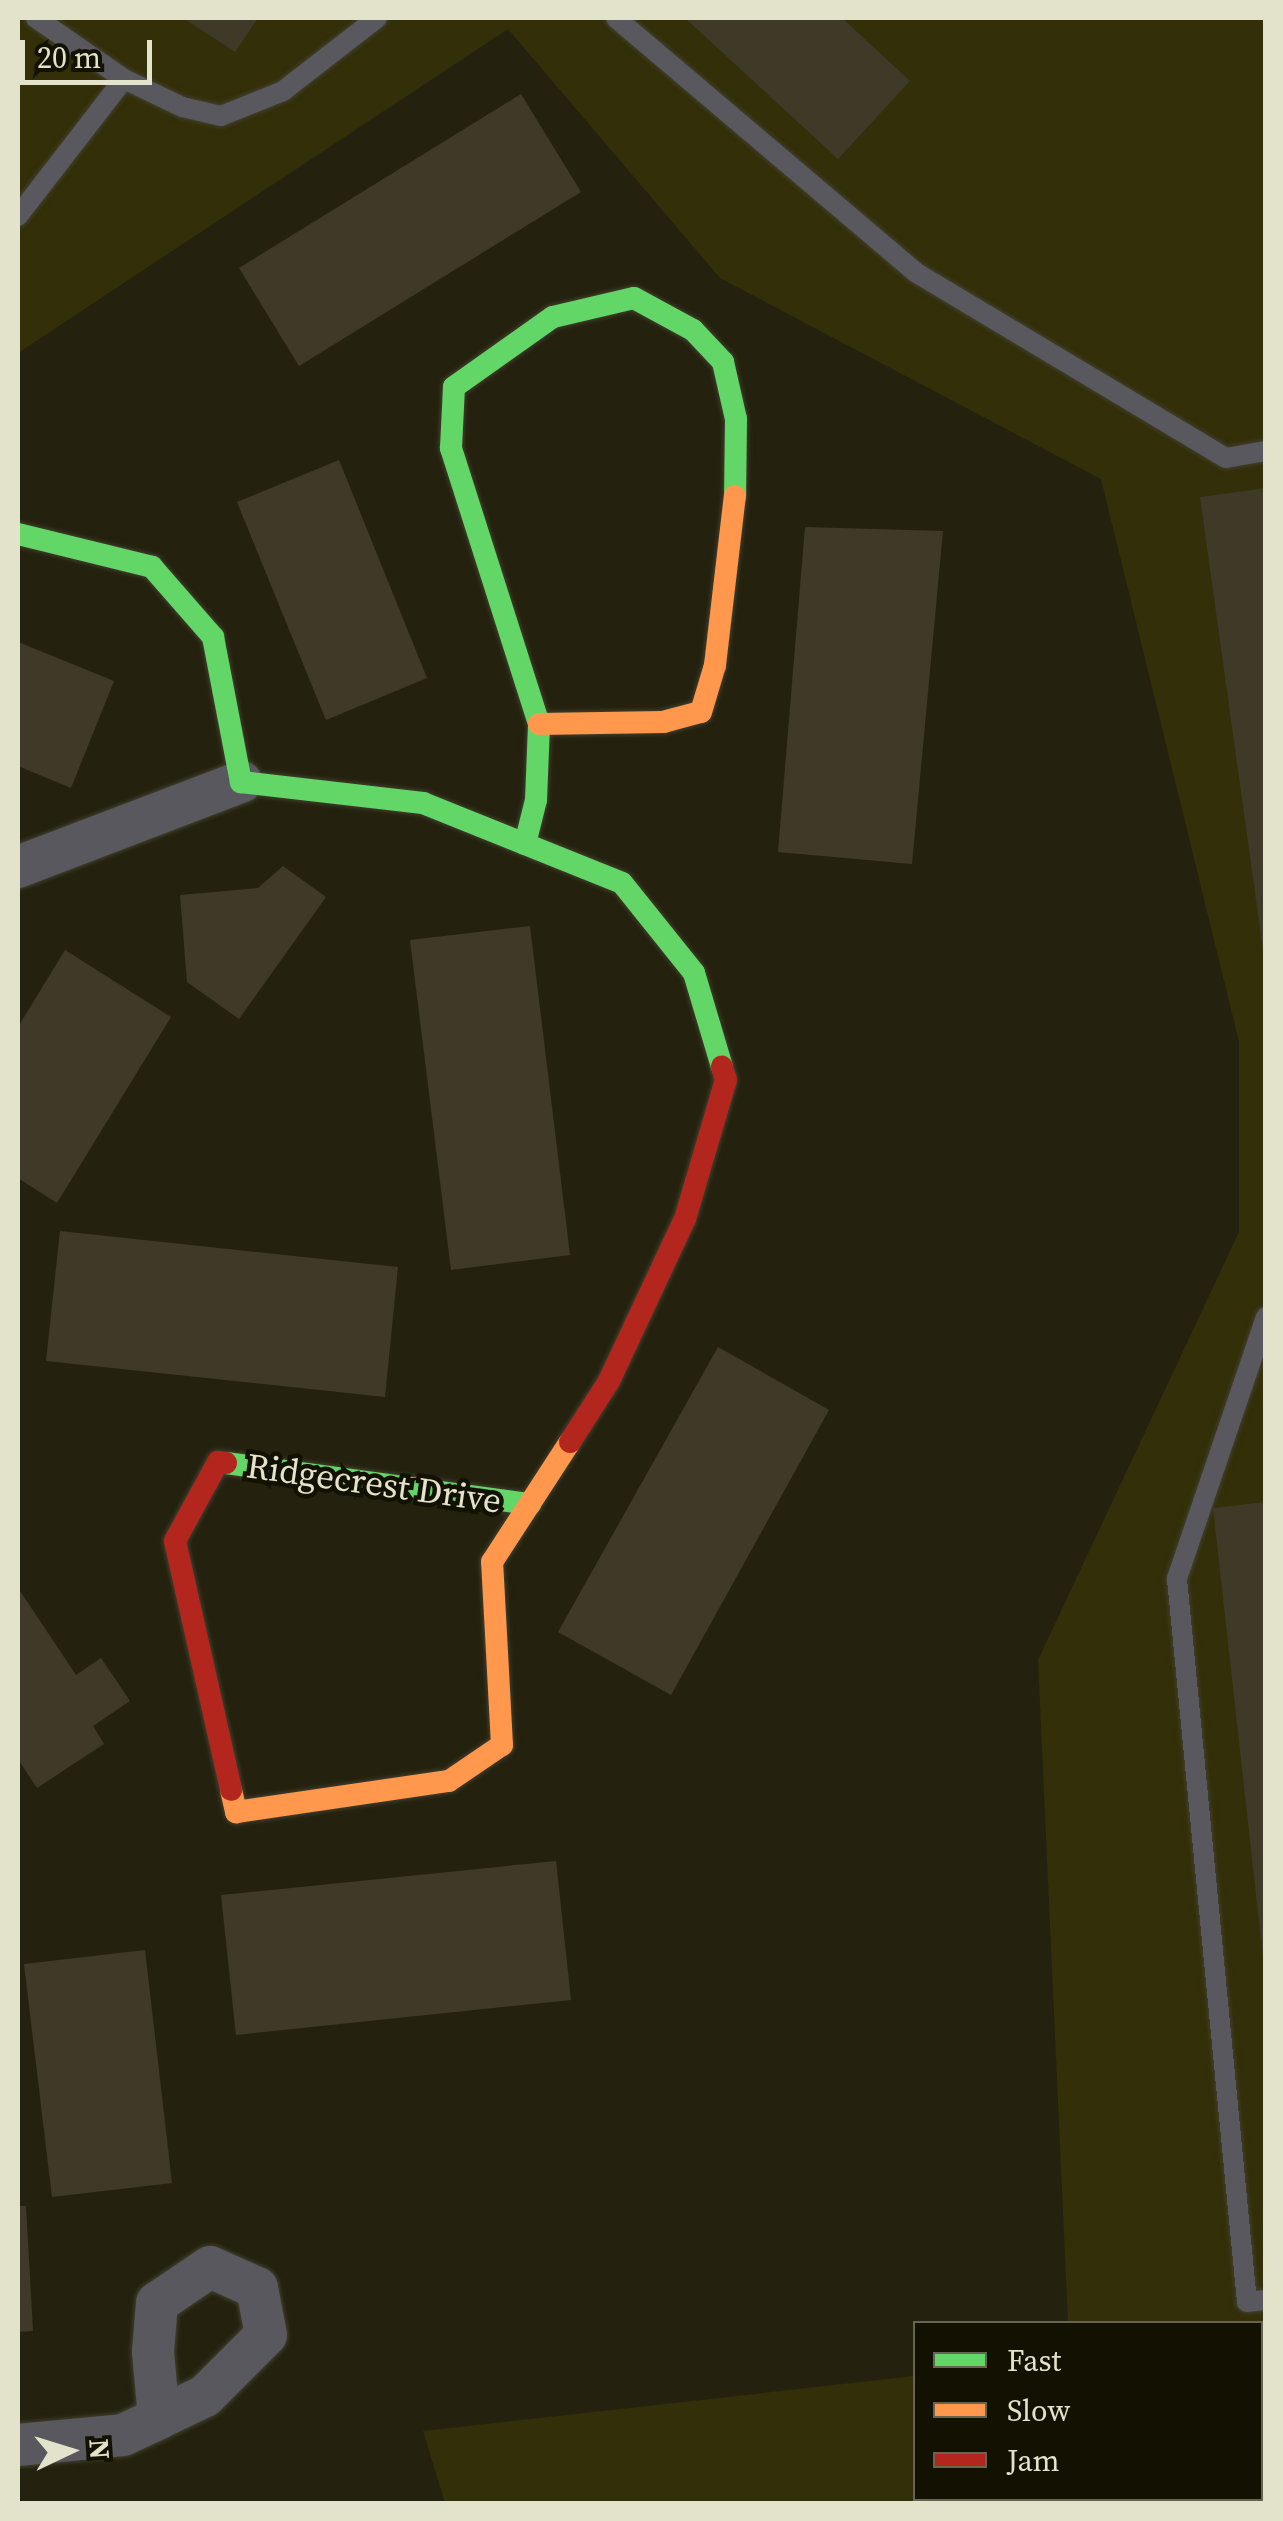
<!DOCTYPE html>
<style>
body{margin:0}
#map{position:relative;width:1283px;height:2521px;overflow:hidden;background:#24220e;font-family:"Source Serif 4",serif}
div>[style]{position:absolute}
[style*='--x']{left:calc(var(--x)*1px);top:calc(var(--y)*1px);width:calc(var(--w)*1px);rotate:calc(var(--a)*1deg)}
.built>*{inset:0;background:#332f08}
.building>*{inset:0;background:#3f3a28}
.roads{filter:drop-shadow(0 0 2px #413f2e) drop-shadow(0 0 2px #413f2e)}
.lane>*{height:20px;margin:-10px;padding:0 10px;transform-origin:10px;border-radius:10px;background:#59585e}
.street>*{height:42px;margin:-21px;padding:0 21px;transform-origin:21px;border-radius:21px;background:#59585e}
.fast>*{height:22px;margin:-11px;padding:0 11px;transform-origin:11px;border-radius:11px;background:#63d668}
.slow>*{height:22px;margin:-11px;padding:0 11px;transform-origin:11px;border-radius:11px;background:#ff974d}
.jam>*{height:22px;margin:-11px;padding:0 11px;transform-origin:11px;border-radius:11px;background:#b3261e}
span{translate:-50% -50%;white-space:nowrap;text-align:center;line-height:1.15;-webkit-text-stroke:9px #131102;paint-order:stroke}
.street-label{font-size:35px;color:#e3e2ca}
.frame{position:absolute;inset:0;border:20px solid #e3e2ca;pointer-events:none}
.legend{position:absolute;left:913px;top:2321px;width:350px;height:180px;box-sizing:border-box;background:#131102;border:2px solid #666552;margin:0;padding:12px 18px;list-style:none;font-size:30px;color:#e3e2ca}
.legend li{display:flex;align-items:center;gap:20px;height:50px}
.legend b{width:50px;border:2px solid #666552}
.north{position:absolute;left:20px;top:2401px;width:100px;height:100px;-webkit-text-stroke:8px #131102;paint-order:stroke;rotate:86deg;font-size:28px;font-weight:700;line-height:40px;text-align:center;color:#e3e2ca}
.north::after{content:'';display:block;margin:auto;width:35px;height:45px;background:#e3e2ca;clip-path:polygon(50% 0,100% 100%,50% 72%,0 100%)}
.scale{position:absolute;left:20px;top:40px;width:132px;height:45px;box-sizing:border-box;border:5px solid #e3e2ca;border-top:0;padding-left:12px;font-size:30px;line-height:35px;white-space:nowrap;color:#e3e2ca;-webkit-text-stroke:8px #131102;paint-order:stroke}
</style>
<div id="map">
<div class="built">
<div style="clip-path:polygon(18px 18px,1265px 18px,1265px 2503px,445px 2503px,423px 2431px,915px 2376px,916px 2498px,1260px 2498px,1260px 2324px,1068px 2323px,1038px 1660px,1239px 1232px,1239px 1042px,1101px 479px,720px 278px,508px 29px,18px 353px)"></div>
</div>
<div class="building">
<div style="clip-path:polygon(183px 18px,258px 18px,235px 52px)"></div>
<div style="clip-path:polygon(685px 18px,842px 18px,910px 81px,838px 159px)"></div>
<div style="clip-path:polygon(521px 94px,581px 192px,299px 366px,239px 268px)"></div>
<div style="clip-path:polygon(339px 460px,427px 678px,326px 720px,237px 502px)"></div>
<div style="clip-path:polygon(1266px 488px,1266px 950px,1263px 950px,1200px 497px)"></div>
<div style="clip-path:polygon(805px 527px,943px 531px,912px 864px,778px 852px)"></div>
<div style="clip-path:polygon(18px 642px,114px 681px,71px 788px,18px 766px)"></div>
<div style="clip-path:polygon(283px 866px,326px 897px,239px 1019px,187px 982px,180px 895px,258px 888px)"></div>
<div style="clip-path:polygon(530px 926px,570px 1255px,451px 1270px,410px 940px)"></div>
<div style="clip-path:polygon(65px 950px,171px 1017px,57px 1203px,18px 1178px,18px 1027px)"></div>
<div style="clip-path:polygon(60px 1231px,398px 1267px,385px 1397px,46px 1361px)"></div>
<div style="clip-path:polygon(718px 1347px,829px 1410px,671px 1695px,558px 1632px)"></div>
<div style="clip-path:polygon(1266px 1502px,1266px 1957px,1263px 1957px,1213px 1508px)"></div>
<div style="clip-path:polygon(18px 1588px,76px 1675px,101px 1658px,130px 1701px,93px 1726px,104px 1744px,37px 1788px,18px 1759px)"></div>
<div style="clip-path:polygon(556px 1861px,571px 2000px,236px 2035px,221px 1895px)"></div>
<div style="clip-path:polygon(145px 1950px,172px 2183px,52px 2197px,24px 1964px)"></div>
<div style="clip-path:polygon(18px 2206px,26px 2206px,33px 2331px,18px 2332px)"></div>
</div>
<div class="roads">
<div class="lane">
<div style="--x:616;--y:18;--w:392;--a:40.3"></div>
<div style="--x:915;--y:272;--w:362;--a:30.9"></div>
<div style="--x:1226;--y:458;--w:41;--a:-9.9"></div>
<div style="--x:124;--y:79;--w:64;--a:25.8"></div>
<div style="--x:182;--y:107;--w:40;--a:13"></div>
<div style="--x:221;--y:116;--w:67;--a:-22"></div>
<div style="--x:283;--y:91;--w:119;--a:-37.8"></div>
<div style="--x:18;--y:216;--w:173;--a:-52.3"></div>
<div style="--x:124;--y:79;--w:107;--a:-145.3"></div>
<div style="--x:1266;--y:1317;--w:277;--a:108.8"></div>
<div style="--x:1177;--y:1579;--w:726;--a:84.47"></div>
<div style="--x:1247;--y:2302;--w:19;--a:-6"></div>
</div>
<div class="street">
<div style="--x:18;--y:867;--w:239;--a:-20.9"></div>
<div style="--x:18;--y:2445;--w:105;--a:-5.4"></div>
<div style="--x:123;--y:2435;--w:40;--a:-25"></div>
<div style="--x:159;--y:2418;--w:51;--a:-25.6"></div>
<div style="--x:205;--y:2396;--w:86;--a:-45"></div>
<div style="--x:266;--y:2335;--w:48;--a:-100.8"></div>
<div style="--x:257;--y:2288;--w:51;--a:-155.9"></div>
<div style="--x:210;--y:2267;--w:64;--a:145.8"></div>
<div style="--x:157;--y:2303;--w:49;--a:94.7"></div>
<div style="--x:153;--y:2352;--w:66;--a:84.8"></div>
</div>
<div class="fast">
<div style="--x:18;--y:534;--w:138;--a:13.8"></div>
<div style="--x:152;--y:567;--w:93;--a:48.9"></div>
<div style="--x:213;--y:637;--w:148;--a:79.1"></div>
<div style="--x:241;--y:782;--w:183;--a:6.6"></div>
<div style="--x:423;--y:803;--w:214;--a:21.9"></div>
<div style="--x:622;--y:883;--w:115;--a:51.3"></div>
<div style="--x:694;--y:973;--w:98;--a:73.4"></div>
<div style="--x:525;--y:844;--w:45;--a:-76"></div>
<div style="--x:536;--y:800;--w:76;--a:-87.7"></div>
<div style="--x:539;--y:724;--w:290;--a:-107.7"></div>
<div style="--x:451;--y:448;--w:61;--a:-87.2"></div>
<div style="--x:454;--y:387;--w:121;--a:-35.3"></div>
<div style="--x:553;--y:317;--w:83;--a:-13.2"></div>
<div style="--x:634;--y:298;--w:67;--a:28.5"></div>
<div style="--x:693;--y:330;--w:44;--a:46.8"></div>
<div style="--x:723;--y:362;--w:58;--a:77.2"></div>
<div style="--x:736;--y:419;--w:77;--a:90.7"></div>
<div style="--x:226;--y:1463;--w:307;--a:7.7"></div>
</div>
<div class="slow">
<div style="--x:539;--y:724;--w:124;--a:-0.9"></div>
<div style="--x:663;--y:722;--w:39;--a:-15"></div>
<div style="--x:701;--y:712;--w:49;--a:-73.4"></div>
<div style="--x:715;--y:665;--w:170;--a:-83.3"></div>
<div style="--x:231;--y:1790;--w:23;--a:77"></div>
<div style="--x:236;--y:1812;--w:215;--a:-8.3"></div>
<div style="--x:449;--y:1781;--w:64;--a:-34.2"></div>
<div style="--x:502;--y:1745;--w:183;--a:-93.1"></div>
<div style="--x:492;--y:1562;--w:143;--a:-57"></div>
</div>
<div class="jam">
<div style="--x:570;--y:1442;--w:72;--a:-57.4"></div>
<div style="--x:609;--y:1381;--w:179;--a:-64.9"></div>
<div style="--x:685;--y:1219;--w:145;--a:-73.6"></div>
<div style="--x:726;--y:1080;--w:14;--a:-107"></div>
<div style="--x:226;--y:1463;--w:8;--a:-173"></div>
<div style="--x:218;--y:1462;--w:90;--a:118.6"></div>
<div style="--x:175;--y:1541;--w:255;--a:77.3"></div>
</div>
</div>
<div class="street-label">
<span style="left:374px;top:1483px;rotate:8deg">Ridgecrest Drive</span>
</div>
<div class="frame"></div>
<ul class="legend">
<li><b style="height:12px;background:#63d668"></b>Fast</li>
<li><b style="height:12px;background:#ff974d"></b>Slow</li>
<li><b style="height:12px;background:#b3261e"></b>Jam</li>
</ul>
<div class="north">N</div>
<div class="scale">20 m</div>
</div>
